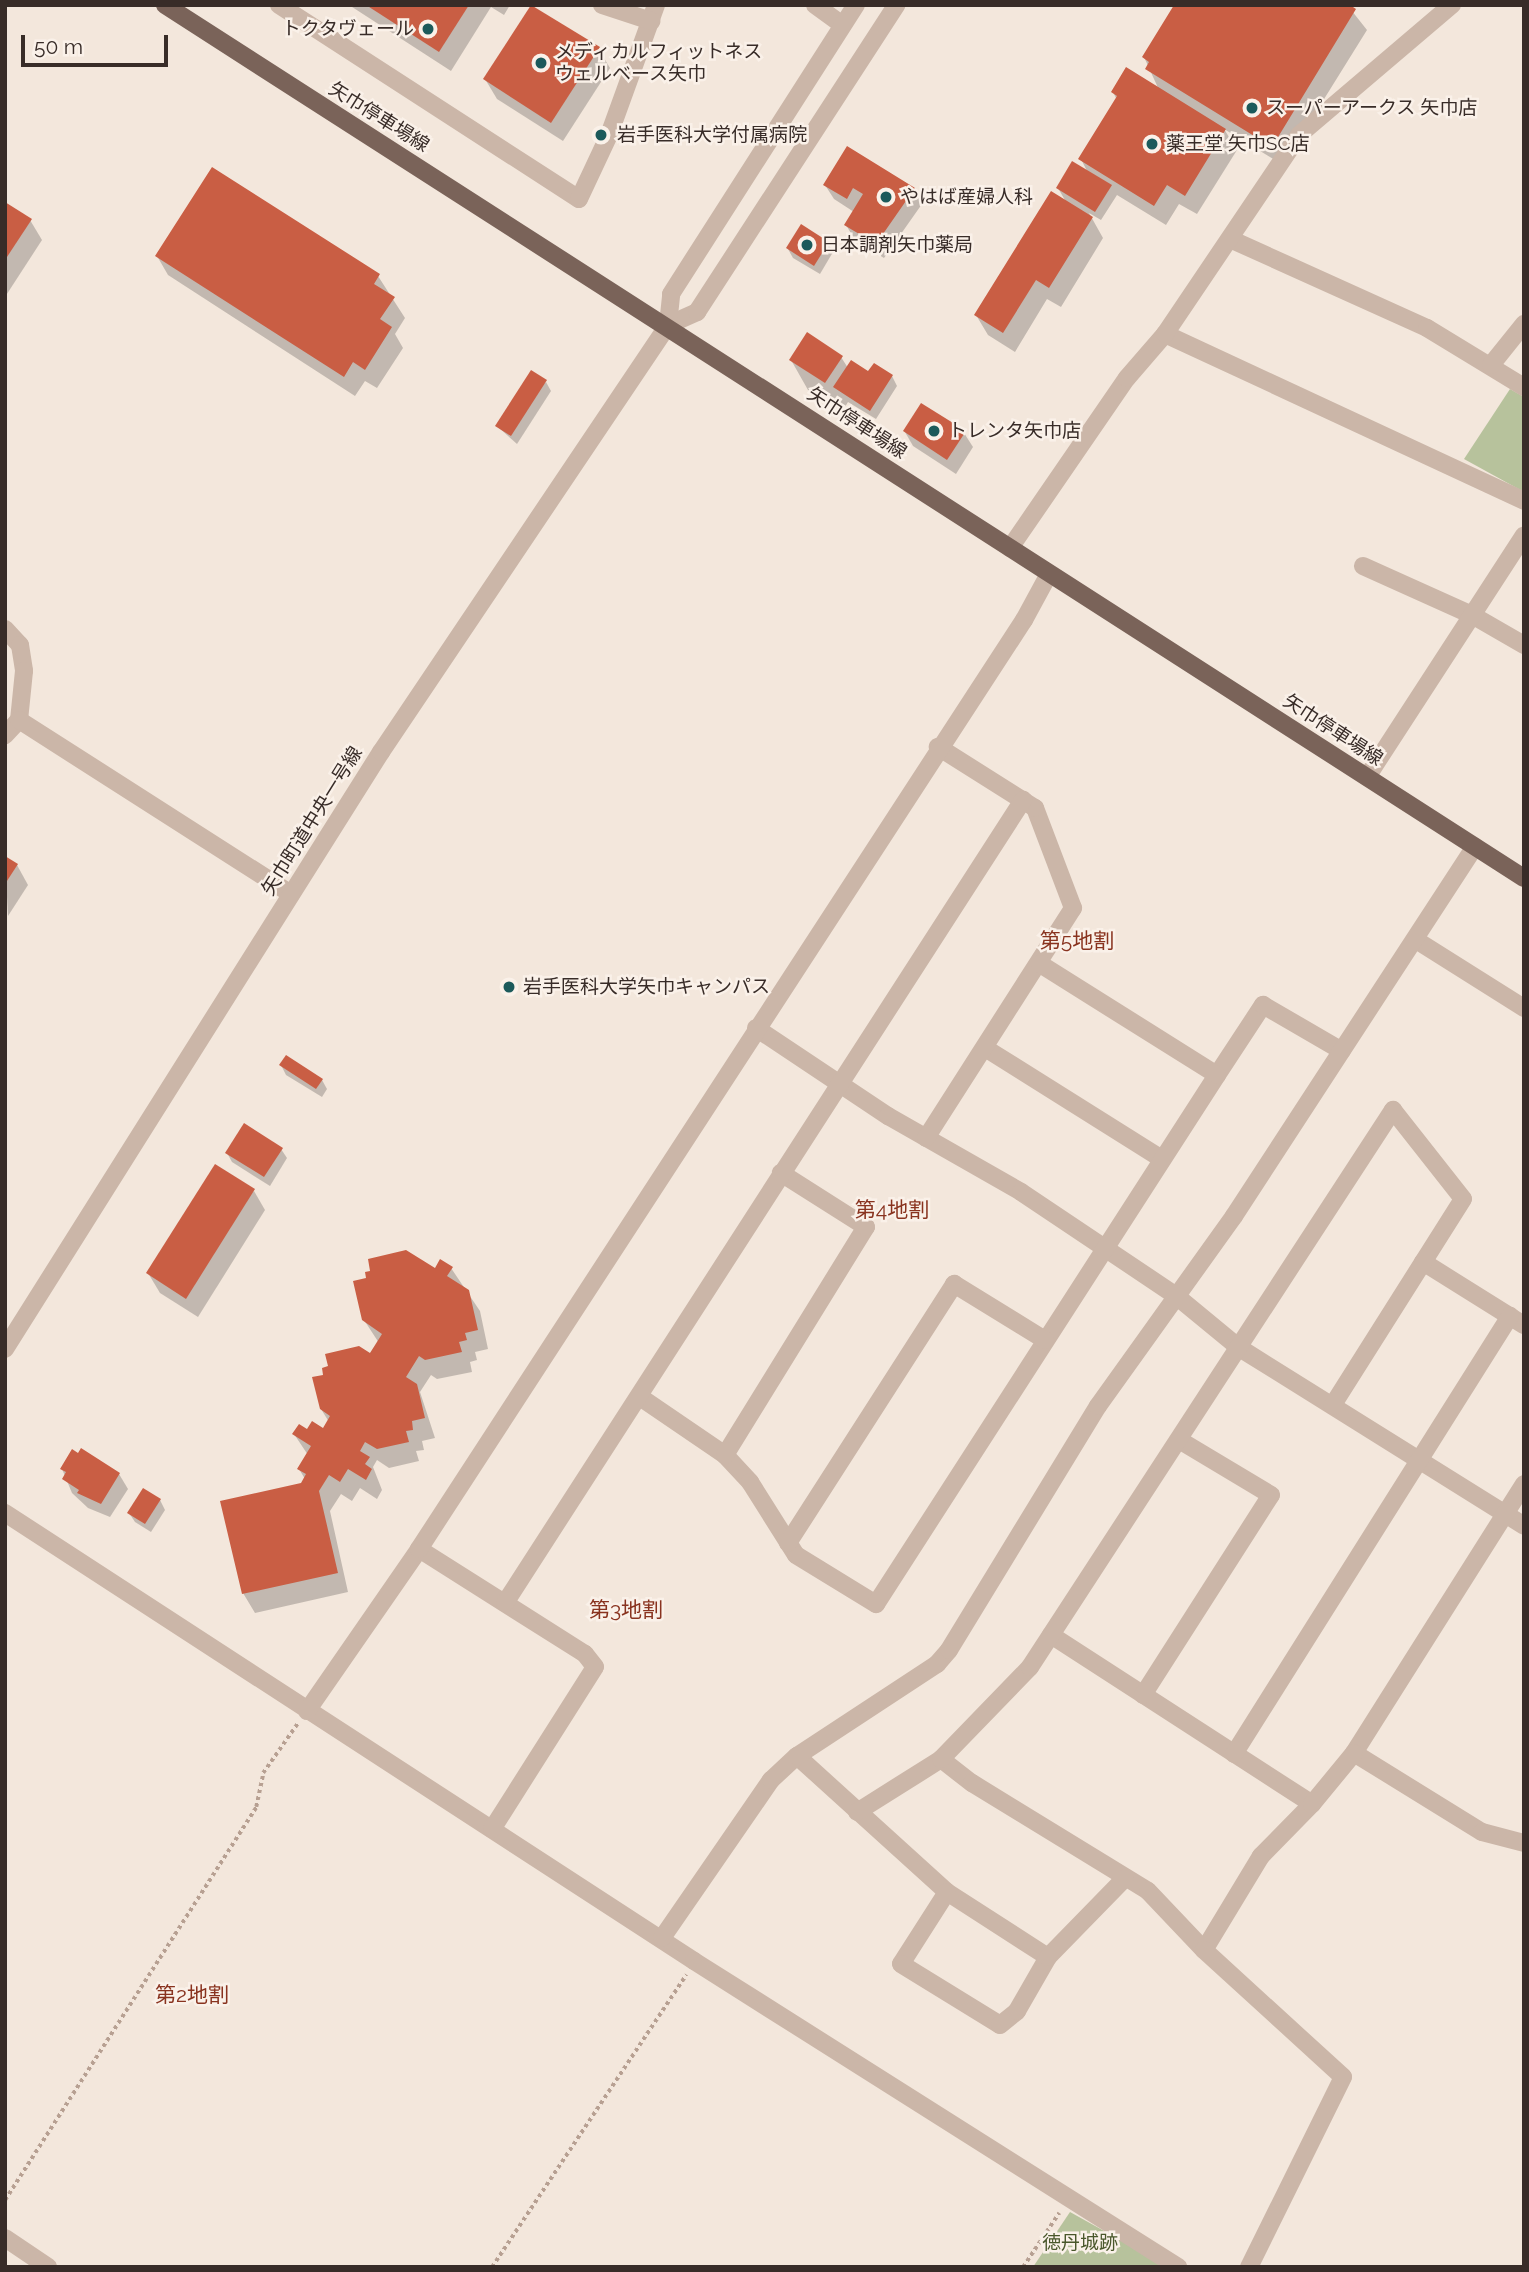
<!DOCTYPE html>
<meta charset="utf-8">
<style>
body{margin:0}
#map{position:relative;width:1529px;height:2272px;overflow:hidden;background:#f3e7dc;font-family:Raleway,"Noto Sans JP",sans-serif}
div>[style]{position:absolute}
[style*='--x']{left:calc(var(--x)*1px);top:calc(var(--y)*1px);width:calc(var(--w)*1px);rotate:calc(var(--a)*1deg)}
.green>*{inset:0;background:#b7c29c}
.shadow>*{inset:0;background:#0003}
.building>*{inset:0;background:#c95e44}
.path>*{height:3.5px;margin-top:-1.75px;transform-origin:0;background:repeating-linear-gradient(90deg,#b7a092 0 3.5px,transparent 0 7px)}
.minor>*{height:18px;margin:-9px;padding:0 9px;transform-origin:9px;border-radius:9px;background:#cbb6a8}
.major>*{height:18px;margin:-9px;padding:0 9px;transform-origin:9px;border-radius:9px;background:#7a6359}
.dots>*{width:19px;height:19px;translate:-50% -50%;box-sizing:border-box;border:4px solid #faf1e9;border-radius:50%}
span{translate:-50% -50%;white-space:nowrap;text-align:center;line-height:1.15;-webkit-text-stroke:5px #faf1e9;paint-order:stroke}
.poi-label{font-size:19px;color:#382c28}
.right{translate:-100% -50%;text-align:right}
.left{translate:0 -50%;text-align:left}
.street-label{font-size:19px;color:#382c28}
.park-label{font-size:19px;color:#49572b}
.neighbourhood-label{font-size:21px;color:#89331f}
.frame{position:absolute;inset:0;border:7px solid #382c28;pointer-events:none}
.scale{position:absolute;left:21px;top:35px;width:147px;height:32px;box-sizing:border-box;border:4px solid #382c28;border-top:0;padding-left:9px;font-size:21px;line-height:24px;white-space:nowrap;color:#382c28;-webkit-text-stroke:5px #faf1e9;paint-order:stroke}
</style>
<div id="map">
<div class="green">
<div style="clip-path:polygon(1510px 389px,1524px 397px,1524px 492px,1464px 459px)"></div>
<div style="clip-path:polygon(1070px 2212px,1169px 2267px,1033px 2267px)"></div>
</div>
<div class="shadow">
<div style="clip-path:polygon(349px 5px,510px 5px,504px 15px,491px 7px,451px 71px)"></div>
<div style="clip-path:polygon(1348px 6px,1367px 30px,1283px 165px,1224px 129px,1237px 150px,1197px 214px,1179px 204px,1166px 225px,1117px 195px,1101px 220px,1089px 213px,1103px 238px,1061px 307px,1047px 299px,1015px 352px,988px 335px,976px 315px,1066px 202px,1058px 188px,1088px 173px,1081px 159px,1117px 100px,1113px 92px,1159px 90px,1144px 57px)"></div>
<div style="clip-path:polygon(598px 48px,610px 68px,563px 141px,497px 99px,485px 79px)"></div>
<div style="clip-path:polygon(848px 149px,914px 190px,922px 204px,884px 258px,855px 240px,846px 225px,854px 212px,834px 199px,825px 185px)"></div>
<div style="clip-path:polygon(5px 204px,30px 220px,42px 240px,5px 297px)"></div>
<div style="clip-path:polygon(828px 243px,833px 252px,820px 274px,793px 258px,788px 249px)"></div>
<div style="clip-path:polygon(157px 256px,378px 276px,405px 318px,395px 334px,403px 348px,377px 388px,365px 381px,355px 396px,168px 275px)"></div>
<div style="clip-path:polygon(841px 357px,848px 368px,892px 376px,897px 386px,876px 419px,848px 402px,842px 412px,808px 390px,791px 360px)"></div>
<div style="clip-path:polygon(546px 382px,551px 391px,517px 444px,497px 426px)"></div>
<div style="clip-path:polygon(905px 432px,964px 433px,973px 447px,956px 474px,913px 446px)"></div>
<div style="clip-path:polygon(5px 858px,17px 865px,28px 885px,8px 916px)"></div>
<div style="clip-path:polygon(281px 1065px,322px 1080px,327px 1089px,322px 1097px,286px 1075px)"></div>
<div style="clip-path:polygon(281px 1149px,287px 1158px,270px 1186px,232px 1162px,227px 1153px)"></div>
<div style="clip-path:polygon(254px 1191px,265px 1210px,198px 1317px,160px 1293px,148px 1273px)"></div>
<div style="clip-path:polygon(451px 1268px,480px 1311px,488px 1349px,475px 1352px,477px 1360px,470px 1362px,472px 1372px,437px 1379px,431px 1375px,420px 1392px,435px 1438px,422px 1441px,424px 1450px,416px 1451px,419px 1461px,389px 1468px,377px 1460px,373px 1467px,382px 1490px,377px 1499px,360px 1488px,352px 1501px,341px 1494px,330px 1511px,348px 1592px,255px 1613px,243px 1593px,305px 1479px,299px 1469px,308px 1455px,294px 1434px,323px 1430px,329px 1422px,321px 1409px,379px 1343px,364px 1320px,435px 1271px)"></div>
<div style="clip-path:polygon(62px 1469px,119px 1474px,128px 1489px,110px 1517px,88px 1508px,72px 1493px)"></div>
<div style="clip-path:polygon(160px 1500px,165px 1510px,151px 1532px,135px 1522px,129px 1513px)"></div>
</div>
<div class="building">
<div style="clip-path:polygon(366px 5px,469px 5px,439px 52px)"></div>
<div style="clip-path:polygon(531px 5px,600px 47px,551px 123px,483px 79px)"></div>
<div style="clip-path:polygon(1174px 5px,1350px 5px,1356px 9px,1272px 147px,1145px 69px,1149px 62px,1142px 57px)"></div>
<div style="clip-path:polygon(1126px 67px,1226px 129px,1185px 196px,1167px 185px,1154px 206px,1078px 159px,1117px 96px,1111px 92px)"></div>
<div style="clip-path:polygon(847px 146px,915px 188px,876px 244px,844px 225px,863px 194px,853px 188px,847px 199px,823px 185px)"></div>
<div style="clip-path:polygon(1072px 161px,1112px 185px,1095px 212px,1056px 188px)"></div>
<div style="clip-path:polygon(212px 167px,380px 274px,374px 284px,395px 297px,380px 319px,392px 327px,365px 370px,353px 362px,344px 377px,155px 256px)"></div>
<div style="clip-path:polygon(1051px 191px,1093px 217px,1049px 288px,1036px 280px,1003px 333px,974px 315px)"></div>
<div style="clip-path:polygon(5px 202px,32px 219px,5px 260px)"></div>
<div style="clip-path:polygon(801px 224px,829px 242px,814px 266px,786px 248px)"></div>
<div style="clip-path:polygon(807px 332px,843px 356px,825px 383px,789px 360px)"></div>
<div style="clip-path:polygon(851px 360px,868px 371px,874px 363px,893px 375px,870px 411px,833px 387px)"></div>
<div style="clip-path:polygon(531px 370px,547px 380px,511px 436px,495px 426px)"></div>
<div style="clip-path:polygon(921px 403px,966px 431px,947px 460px,903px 431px)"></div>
<div style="clip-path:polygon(5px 856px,18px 864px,5px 884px)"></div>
<div style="clip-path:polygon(286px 1055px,323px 1079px,316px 1089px,279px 1065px)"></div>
<div style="clip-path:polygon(244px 1123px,283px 1148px,264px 1177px,225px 1153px)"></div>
<div style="clip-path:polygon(215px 1164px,255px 1189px,186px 1299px,146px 1273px)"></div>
<div style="clip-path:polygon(406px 1250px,435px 1268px,440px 1259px,453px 1267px,447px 1276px,469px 1290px,478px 1330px,465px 1333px,467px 1340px,459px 1342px,462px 1352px,425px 1360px,419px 1356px,406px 1377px,417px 1384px,425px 1418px,412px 1421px,413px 1430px,406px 1431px,409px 1442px,377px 1449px,365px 1442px,360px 1451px,370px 1457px,365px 1464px,372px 1469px,366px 1480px,348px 1469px,340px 1482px,329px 1475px,319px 1491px,338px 1573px,242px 1594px,220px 1501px,301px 1483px,306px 1474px,297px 1469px,311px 1446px,292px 1434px,299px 1424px,307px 1429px,312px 1421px,323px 1428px,330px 1416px,320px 1409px,312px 1377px,323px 1375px,322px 1368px,328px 1366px,325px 1354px,359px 1346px,370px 1353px,382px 1334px,362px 1320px,353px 1281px,366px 1278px,365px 1272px,370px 1271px,368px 1259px)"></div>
<div style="clip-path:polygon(81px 1448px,120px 1473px,101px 1504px,77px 1493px,79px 1490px,62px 1479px,66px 1472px,60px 1469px,72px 1449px,78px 1453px)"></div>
<div style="clip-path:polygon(143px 1488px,161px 1499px,145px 1524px,127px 1513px)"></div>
</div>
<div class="path">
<div style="--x:5;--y:2200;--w:466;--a:-57.4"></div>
<div style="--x:256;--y:1807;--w:35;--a:-78"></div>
<div style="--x:263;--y:1773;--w:61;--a:-55"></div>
<div style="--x:492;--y:2267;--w:351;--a:-56.4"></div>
<div style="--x:1023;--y:2267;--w:65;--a:-56.3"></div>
</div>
<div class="minor">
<div style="--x:279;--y:5;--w:357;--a:32.9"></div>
<div style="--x:579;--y:199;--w:71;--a:-64.9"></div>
<div style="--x:609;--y:135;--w:138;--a:-70.1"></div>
<div style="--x:602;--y:5;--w:52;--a:18.1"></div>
<div style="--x:815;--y:5;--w:34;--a:36"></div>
<div style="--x:1230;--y:239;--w:216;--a:24.3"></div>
<div style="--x:1427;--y:328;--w:114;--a:31.3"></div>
<div style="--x:668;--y:325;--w:32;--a:-24"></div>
<div style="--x:697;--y:312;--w:366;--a:-57"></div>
<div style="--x:1165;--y:334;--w:396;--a:24.9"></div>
<div style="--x:1491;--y:365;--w:53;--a:-51.2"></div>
<div style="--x:1010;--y:548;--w:206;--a:-55.5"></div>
<div style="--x:1127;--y:378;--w:58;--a:-49.2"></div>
<div style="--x:1165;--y:334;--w:240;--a:-56"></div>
<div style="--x:1299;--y:135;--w:201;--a:-40.4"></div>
<div style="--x:1363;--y:566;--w:120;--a:24.2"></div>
<div style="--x:1472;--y:615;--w:60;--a:30"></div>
<div style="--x:5;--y:629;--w:22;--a:47"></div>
<div style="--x:20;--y:645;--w:26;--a:81"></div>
<div style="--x:24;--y:671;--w:49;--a:95.8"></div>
<div style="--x:19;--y:720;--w:21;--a:133"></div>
<div style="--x:19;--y:720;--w:323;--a:32.6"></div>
<div style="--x:1367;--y:777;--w:288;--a:-57"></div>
<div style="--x:1416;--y:940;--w:128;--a:32.2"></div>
<div style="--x:756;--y:1028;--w:159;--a:33.7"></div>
<div style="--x:888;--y:1116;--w:153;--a:29.7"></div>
<div style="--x:1021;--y:1192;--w:185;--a:33.8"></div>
<div style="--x:1175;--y:1295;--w:82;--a:39.5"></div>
<div style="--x:1238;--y:1347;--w:337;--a:32"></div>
<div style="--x:985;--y:1048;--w:209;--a:32.1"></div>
<div style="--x:1217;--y:1075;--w:84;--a:-56.7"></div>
<div style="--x:1263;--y:1005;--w:91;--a:30.2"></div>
<div style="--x:926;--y:1138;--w:273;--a:-57.4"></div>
<div style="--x:1073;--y:908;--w:107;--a:-110.8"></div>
<div style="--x:1035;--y:808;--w:115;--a:-147.8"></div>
<div style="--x:1423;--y:1262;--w:119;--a:32"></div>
<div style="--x:5;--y:1349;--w:706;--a:-57.8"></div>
<div style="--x:381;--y:752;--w:514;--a:-56.09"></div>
<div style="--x:668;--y:325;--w:31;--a:-84"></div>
<div style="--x:671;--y:294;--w:343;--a:-57.4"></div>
<div style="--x:640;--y:1397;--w:103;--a:34.3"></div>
<div style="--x:725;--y:1455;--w:37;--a:47"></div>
<div style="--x:750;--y:1482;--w:86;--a:57.8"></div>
<div style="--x:796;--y:1555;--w:94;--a:31.5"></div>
<div style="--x:876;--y:1604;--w:629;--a:-57.19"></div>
<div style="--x:1217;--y:1075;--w:209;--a:-147.9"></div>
<div style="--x:725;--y:1455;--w:268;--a:-58.3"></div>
<div style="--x:866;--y:1227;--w:101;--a:-147.6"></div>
<div style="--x:1524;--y:1484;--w:318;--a:122.3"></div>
<div style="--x:1354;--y:1753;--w:150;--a:31.7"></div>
<div style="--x:1482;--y:1832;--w:43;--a:14.7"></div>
<div style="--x:5;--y:1513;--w:822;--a:33.03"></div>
<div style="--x:694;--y:1961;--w:573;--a:32.3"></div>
<div style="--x:788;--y:1543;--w:308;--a:-57.3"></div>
<div style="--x:954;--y:1284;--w:107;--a:31.6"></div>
<div style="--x:419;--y:1549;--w:196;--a:32.3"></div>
<div style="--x:585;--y:1654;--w:16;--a:52"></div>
<div style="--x:595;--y:1667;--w:192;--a:122.4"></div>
<div style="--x:505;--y:1603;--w:956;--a:-57.17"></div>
<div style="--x:1051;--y:1635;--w:311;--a:32.9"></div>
<div style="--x:1312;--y:1804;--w:73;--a:134.4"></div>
<div style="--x:1261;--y:1856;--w:110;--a:121.2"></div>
<div style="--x:1143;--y:1695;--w:237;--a:-57.4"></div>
<div style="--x:1271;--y:1495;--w:107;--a:-149.1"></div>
<div style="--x:307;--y:1711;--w:197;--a:-55.3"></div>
<div style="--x:419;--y:1549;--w:1109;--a:-56.93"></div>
<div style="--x:1024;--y:620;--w:52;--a:-61.5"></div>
<div style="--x:1234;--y:1754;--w:518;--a:-57.78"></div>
<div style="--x:797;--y:1756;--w:202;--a:42.2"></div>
<div style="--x:947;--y:1892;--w:120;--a:32.8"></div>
<div style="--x:941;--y:1759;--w:39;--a:38"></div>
<div style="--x:972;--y:1783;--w:206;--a:31.5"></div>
<div style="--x:1148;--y:1891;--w:81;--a:46.5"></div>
<div style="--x:1204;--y:1950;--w:188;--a:42.4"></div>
<div style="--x:1343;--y:2077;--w:212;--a:116.3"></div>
<div style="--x:1312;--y:1804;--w:66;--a:-50.5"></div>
<div style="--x:857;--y:1812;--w:99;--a:-32.2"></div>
<div style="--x:941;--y:1759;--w:128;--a:-45.9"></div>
<div style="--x:1030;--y:1667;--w:665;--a:-56.91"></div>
<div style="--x:1393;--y:1110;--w:113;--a:51.8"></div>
<div style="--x:1463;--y:1199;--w:244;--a:122.3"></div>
<div style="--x:947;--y:1892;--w:85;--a:122.6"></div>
<div style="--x:901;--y:1964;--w:116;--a:31.6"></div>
<div style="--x:1000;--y:2025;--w:22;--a:-39"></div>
<div style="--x:1017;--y:2011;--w:62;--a:-60.1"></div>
<div style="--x:1048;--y:1957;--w:110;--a:-45.7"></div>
<div style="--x:662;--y:1938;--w:192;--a:-55.4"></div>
<div style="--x:771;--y:1780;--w:35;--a:-43"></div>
<div style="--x:797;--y:1756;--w:168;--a:-33.3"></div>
<div style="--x:937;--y:1664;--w:18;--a:-49"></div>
<div style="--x:949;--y:1650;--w:286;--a:-58.6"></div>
<div style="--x:1098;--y:1406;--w:234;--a:-54.4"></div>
<div style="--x:1234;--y:1216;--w:441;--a:-56.9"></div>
<div style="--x:5;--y:2238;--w:52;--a:34"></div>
</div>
<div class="major">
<div style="--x:165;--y:5;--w:1615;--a:32.72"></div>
</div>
<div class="dots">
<div style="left:428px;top:29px;background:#1c5a5b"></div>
<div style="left:541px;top:63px;background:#1c5a5b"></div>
<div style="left:1252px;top:108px;background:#1c5a5b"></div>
<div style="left:601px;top:135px;background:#1c5a5b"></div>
<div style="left:1152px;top:144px;background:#1c5a5b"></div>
<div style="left:886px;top:197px;background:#1c5a5b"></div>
<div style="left:807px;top:245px;background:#1c5a5b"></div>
<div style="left:934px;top:431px;background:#1c5a5b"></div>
<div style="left:509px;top:987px;background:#1c5a5b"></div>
</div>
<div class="poi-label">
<span class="right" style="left:414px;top:29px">トクタヴェール</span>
<span class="left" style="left:555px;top:63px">メディカルフィットネス<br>ウェルベース矢巾</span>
<span class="left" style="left:1266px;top:108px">スーパーアークス 矢巾店</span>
<span class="left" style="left:617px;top:135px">岩手医科大学付属病院</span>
<span class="left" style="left:1166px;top:144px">薬王堂 矢巾SC店</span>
<span class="left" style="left:900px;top:197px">やはば産婦人科</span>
<span class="left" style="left:821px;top:245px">日本調剤矢巾薬局</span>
<span class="left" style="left:948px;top:431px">トレンタ矢巾店</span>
<span class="left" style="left:523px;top:987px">岩手医科大学矢巾キャンパス</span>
</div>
<div class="street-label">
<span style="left:379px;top:117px;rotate:32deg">矢巾停車場線</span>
<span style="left:857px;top:423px;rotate:33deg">矢巾停車場線</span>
<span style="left:1333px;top:730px;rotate:33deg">矢巾停車場線</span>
<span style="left:312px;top:821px;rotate:-58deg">矢巾町道中央一号線</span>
</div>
<div class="park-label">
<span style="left:1080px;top:2243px">徳丹城跡</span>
</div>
<div class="neighbourhood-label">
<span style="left:1077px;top:941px">第5地割</span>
<span style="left:892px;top:1210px">第4地割</span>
<span style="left:626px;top:1610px">第3地割</span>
<span style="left:192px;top:1995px">第2地割</span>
</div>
<div class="frame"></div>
<div class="scale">50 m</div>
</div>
